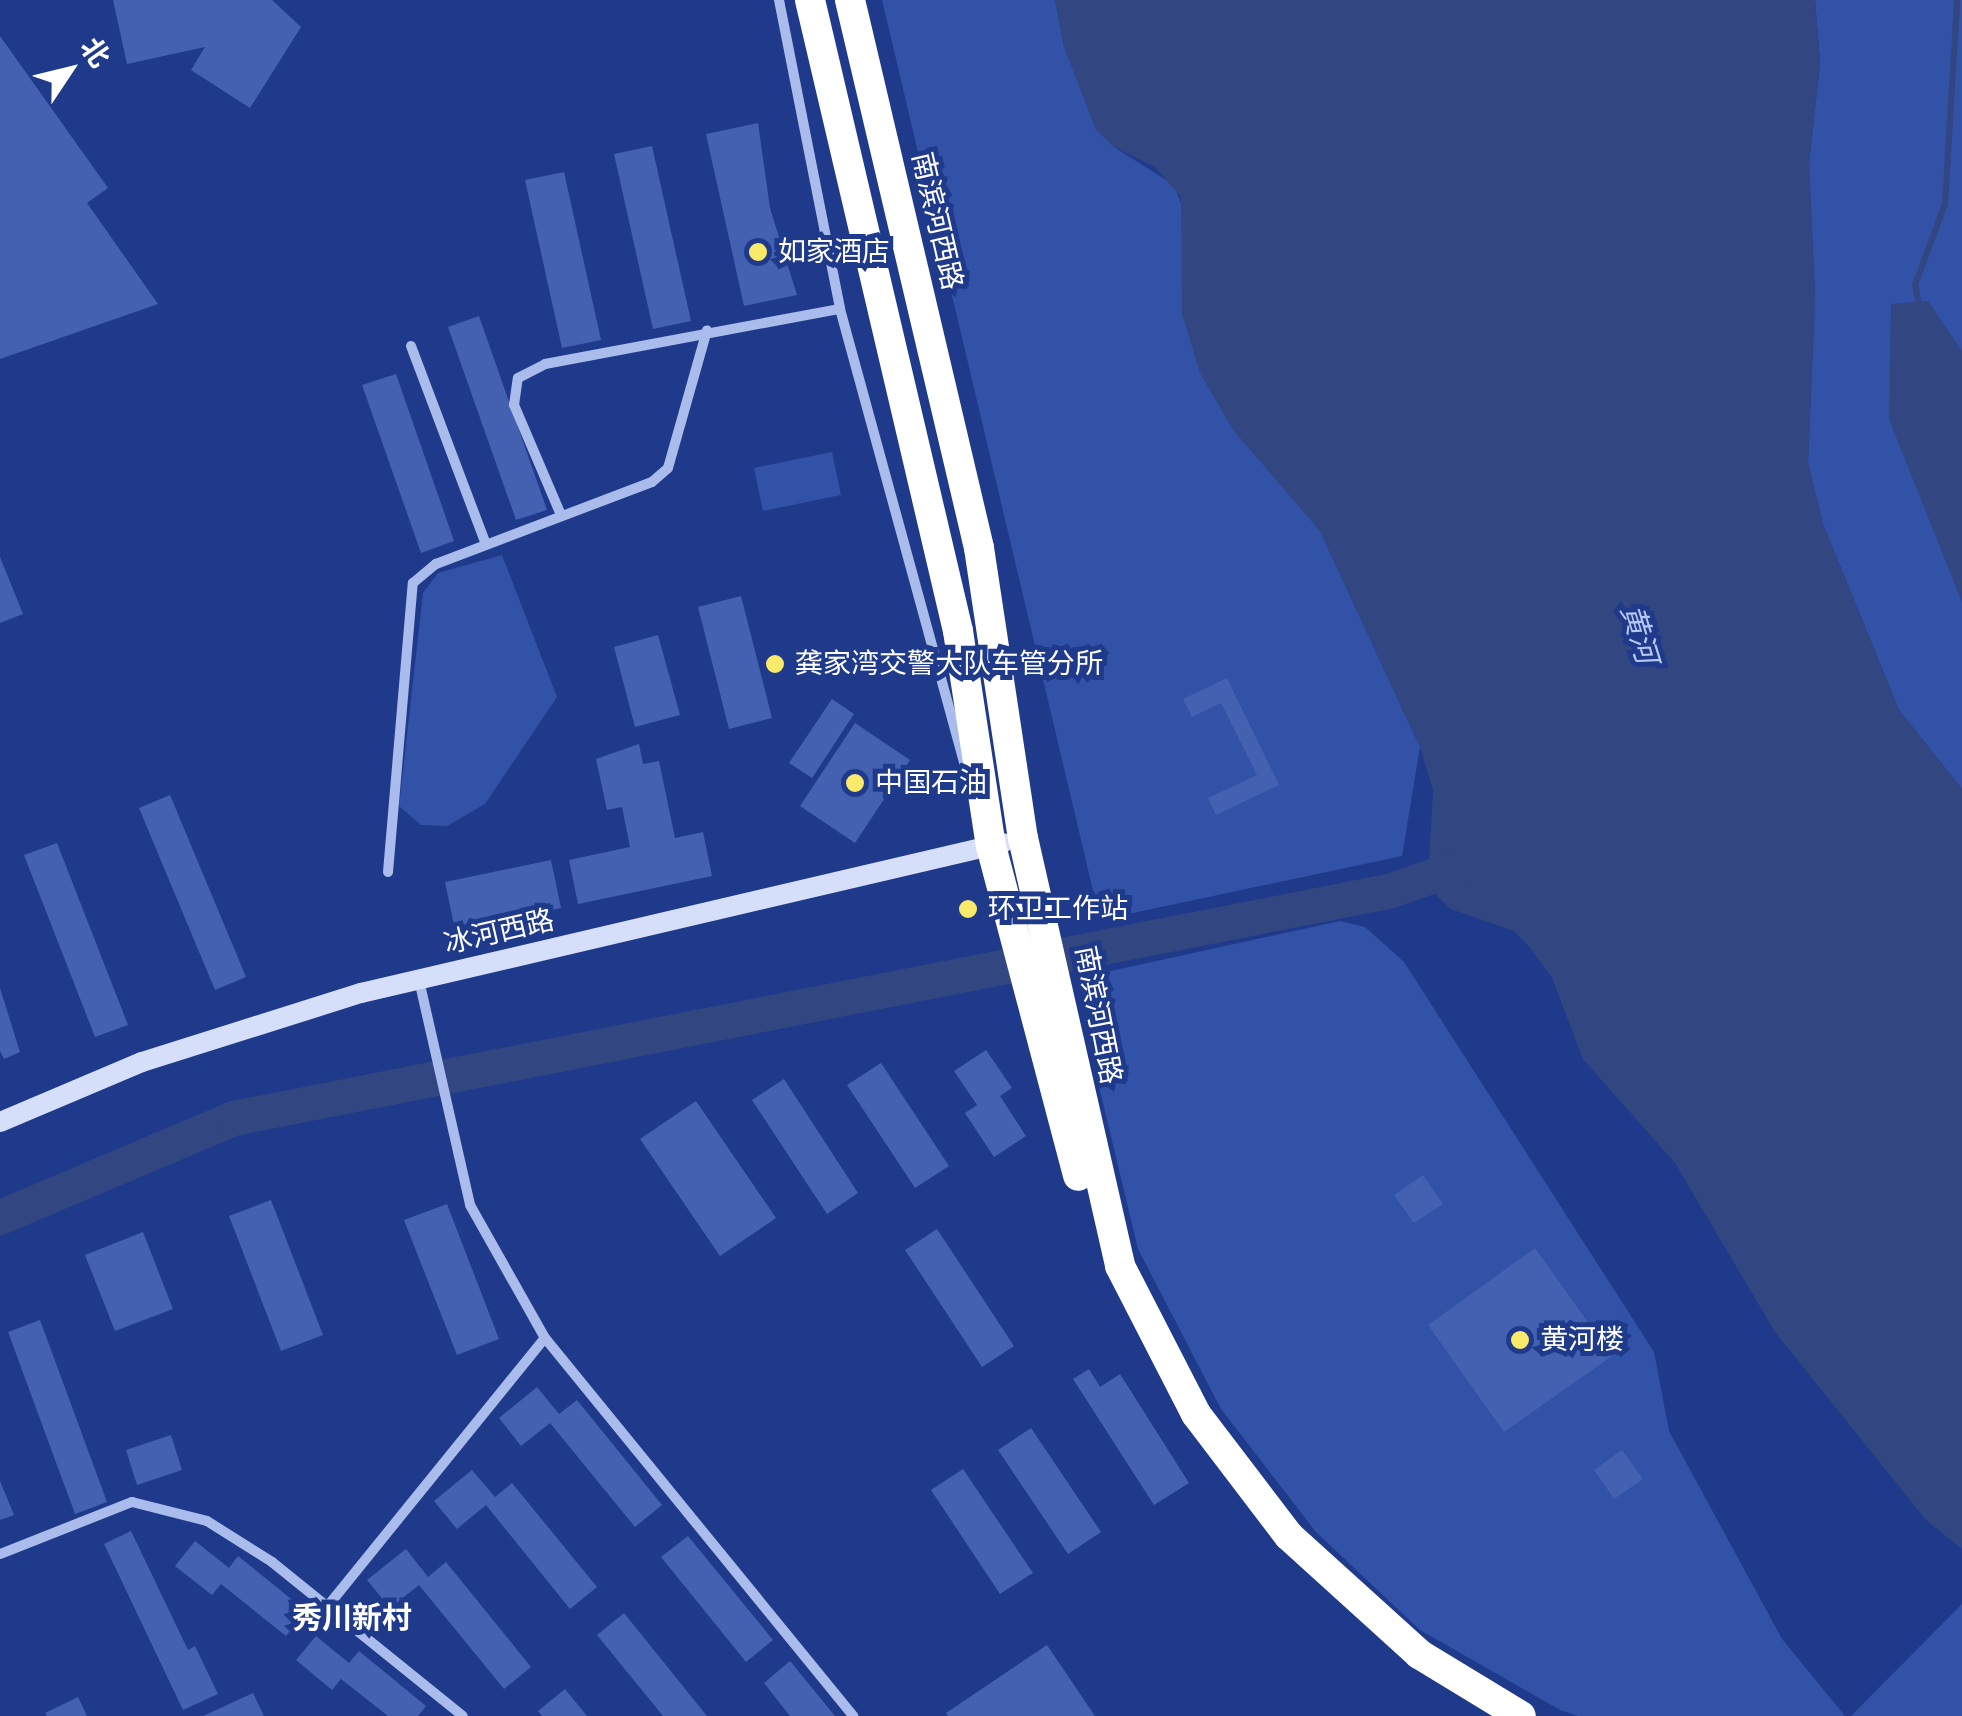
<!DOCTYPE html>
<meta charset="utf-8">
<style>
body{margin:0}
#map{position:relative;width:1962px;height:1716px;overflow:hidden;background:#1f3a8a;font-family:"Roboto Condensed","Noto Sans SC",sans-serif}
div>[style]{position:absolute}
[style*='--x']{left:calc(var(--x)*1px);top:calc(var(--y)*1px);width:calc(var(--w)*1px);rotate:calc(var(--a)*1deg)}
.green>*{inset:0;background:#3252a7}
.water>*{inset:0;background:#324682}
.stream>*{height:6px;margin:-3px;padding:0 3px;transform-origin:3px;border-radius:3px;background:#324682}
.river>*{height:35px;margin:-17.5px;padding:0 17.5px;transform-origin:17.5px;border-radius:17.5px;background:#324682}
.building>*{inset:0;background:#4361b0}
.street>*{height:10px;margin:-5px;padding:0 5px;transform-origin:5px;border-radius:5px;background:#aabceb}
.secondary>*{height:20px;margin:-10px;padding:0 10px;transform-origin:10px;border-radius:10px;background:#d6dff9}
.highway>*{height:30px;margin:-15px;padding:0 15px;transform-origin:15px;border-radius:15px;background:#fff}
.dots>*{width:28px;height:28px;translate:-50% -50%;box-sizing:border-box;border:5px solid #1f3a8a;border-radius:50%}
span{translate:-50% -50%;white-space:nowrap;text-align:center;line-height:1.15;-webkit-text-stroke:10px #1f3a8a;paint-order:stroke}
.street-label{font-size:28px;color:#fff}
.poi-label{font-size:28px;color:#fff}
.left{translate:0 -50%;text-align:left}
.water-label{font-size:30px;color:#b6c7f3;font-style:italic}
.neighbourhood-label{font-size:30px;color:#fff;font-weight:700}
.north{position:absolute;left:20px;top:20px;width:100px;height:100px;-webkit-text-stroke:8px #1f3a8a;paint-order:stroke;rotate:55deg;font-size:28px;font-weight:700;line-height:40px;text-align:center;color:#fff}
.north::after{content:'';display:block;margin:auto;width:35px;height:45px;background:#fff;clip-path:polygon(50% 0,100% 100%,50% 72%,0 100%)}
</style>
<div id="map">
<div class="green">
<div style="clip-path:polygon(882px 0,1055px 0,1064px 47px,1114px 147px,1174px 185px,1185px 214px,1182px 315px,1289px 493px,1320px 531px,1420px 747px,1402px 856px,1100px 920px)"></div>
<div style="clip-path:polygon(1815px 0,1962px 0,1962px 789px,1899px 710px,1823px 524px,1808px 463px,1815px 297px,1809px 164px,1820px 63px)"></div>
<div style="clip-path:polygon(832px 452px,841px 495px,763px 511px,754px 468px)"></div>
<div style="clip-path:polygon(502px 555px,557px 697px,485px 804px,447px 826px,421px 825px,399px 806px,423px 593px,438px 573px)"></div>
<div style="clip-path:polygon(1340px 921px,1365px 927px,1404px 962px,1654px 1352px,1669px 1431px,1782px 1639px,1845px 1716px,1578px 1716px,1560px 1710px,1420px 1630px,1316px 1532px,1221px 1409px,1138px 1249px,1089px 1045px,1097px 974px)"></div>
<div style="clip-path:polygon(1962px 1604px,1962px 1716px,1851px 1716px)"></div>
</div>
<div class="water">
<div style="clip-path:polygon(1055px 0,1815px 0,1820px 63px,1809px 164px,1815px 297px,1808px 463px,1823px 524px,1899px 710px,1962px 789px,1962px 1549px,1926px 1520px,1775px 1332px,1675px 1163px,1583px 1059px,1552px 978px,1531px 949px,1514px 931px,1451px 909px,1437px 896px,1428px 880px,1433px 790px,1420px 747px,1320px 531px,1233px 430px,1200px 373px,1182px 314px,1181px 197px,1155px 167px,1114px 147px,1096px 130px,1064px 47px)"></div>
<div style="clip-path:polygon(1928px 301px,1962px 351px,1962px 602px,1889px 419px,1891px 304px)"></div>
</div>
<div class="stream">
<div style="--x:1920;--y:308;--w:24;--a:-102"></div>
<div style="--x:1915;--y:285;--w:86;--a:-69.7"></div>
<div style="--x:1945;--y:204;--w:204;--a:-86.6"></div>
</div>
<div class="river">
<div style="--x:0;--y:1217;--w:253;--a:-23"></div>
<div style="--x:233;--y:1118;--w:1177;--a:-11.12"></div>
<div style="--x:1388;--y:891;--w:89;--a:-19"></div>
</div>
<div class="building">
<div style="clip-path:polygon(113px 0,272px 0,301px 27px,250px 108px,191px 70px,205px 47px,127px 64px)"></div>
<div style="clip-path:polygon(0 36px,108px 188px,87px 203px,158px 304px,0 359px)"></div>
<div style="clip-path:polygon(758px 123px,770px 208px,797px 295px,744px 306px,706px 134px)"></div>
<div style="clip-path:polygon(652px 146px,691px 321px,653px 329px,614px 154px)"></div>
<div style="clip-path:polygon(564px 172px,601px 340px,562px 348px,525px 180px)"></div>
<div style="clip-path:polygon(479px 316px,547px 510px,516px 520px,448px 327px)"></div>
<div style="clip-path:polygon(396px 374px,454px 541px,421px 553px,362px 385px)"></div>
<div style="clip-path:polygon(0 557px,23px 614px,0 623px)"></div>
<div style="clip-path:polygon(741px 596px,772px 718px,729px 729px,698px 607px)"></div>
<div style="clip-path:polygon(658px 635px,680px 715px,635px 727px,614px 647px)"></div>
<div style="clip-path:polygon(1227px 678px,1279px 785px,1216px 815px,1208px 798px,1257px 775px,1221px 703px,1192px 717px,1183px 699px)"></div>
<div style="clip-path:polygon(832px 699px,854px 714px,812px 778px,789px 763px)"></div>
<div style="clip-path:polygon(855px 723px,910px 760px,855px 843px,800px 806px)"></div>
<div style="clip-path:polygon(639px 744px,643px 764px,659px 761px,675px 838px,703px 832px,712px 876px,578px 904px,569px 860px,630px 847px,622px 807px,607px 810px,596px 759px)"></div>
<div style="clip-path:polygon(170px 795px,246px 977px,215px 990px,139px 808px)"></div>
<div style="clip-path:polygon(57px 843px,128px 1025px,95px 1037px,24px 855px)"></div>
<div style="clip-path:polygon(551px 860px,561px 908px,455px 930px,445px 882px)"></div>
<div style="clip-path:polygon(0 988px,20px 1052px,4px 1059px,0 1051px)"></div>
<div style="clip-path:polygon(986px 1050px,1012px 1088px,1000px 1096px,1026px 1136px,994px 1157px,965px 1113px,977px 1105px,954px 1071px)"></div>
<div style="clip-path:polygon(881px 1063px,949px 1166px,915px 1188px,847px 1085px)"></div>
<div style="clip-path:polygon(784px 1079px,858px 1193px,827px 1214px,752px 1100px)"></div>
<div style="clip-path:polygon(696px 1101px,776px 1218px,720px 1256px,640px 1139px)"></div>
<div style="clip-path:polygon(1423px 1175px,1443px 1204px,1414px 1223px,1394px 1195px)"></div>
<div style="clip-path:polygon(271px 1200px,323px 1335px,281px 1351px,229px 1216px)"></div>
<div style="clip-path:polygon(447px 1204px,499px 1339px,457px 1355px,404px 1220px)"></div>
<div style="clip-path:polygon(937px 1229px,1014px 1346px,982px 1367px,905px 1250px)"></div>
<div style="clip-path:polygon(143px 1232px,173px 1309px,115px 1331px,85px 1255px)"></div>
<div style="clip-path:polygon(1535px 1248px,1612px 1356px,1504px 1432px,1428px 1325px)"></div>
<div style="clip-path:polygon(40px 1320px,107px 1502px,75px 1514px,8px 1332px)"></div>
<div style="clip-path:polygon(1089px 1369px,1100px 1387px,1120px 1374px,1189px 1483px,1154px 1505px,1073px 1379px)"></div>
<div style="clip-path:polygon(537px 1387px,559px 1414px,577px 1400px,662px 1505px,635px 1527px,550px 1423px,521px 1446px,499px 1418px)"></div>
<div style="clip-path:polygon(1031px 1428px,1101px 1532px,1068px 1554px,998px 1450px)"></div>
<div style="clip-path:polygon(171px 1435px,182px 1470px,137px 1485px,126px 1450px)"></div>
<div style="clip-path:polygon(1622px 1450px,1643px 1479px,1614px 1499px,1594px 1470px)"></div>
<div style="clip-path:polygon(963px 1469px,1033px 1573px,1000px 1594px,931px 1490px)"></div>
<div style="clip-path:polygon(472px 1470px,495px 1497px,512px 1483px,597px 1587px,570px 1609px,486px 1505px,457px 1529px,434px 1501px)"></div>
<div style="clip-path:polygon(0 1481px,14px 1515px,0 1520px)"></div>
<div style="clip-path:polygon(131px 1531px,188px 1650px,195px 1646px,218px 1694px,183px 1710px,104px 1544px)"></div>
<div style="clip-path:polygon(688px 1536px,773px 1640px,746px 1662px,661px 1557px)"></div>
<div style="clip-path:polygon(195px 1541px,229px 1568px,238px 1556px,306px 1611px,286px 1636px,221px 1584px,212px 1595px,175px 1566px)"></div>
<div style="clip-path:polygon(406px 1549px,428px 1577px,446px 1562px,531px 1667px,504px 1689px,419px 1585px,390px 1608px,367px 1580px)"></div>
<div style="clip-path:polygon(624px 1613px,707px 1716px,663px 1716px,597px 1635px)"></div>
<div style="clip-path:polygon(316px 1636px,349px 1663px,359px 1651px,426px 1706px,418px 1716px,388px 1716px,341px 1679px,332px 1690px,296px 1660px)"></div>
<div style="clip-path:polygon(1047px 1645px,1095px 1716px,948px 1716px,946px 1713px)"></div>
<div style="clip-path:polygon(790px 1661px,835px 1716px,790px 1716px,764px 1683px)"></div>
<div style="clip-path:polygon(565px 1689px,587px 1716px,542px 1716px,538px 1711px)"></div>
<div style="clip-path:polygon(253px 1693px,264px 1716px,203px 1716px)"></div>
<div style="clip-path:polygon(78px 1697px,87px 1716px,47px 1716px,45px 1713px)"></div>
</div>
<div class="street">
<div style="--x:779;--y:0;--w:315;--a:78.8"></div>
<div style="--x:840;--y:309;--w:479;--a:74.7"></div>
<div style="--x:411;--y:346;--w:212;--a:69.3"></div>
<div style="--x:561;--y:515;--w:120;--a:-113.1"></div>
<div style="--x:514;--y:405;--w:27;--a:-82"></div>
<div style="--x:518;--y:378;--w:30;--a:-27"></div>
<div style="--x:545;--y:364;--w:300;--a:-10.6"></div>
<div style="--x:388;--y:872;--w:290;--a:-85.1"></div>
<div style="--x:413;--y:583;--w:30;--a:-40"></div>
<div style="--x:436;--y:564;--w:231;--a:-20.8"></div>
<div style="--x:652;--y:482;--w:21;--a:-41"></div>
<div style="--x:668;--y:468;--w:143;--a:-74.2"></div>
<div style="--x:419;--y:980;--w:231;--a:77.2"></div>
<div style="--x:470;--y:1205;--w:153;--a:60.6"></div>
<div style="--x:0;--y:1554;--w:142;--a:-21.5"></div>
<div style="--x:132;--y:1502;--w:77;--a:14.2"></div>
<div style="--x:207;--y:1521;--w:77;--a:32.2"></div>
<div style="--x:272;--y:1562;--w:245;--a:38.9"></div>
<div style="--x:327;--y:1607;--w:346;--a:-51"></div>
<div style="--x:545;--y:1338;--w:488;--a:50.8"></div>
</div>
<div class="secondary">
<div style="--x:0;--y:1122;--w:154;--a:-22.9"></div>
<div style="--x:142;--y:1062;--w:230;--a:-17.5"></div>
<div style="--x:361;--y:993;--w:659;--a:-13.15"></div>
</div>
<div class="highway">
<div style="--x:810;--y:0;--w:648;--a:76.8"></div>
<div style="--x:958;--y:631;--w:218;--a:81.3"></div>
<div style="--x:991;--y:846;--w:341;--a:75.2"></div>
<div style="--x:850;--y:0;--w:563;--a:76.75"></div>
<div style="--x:979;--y:548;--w:293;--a:81.4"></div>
<div style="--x:1023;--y:838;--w:439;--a:77.2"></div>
<div style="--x:1120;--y:1266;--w:166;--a:62.8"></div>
<div style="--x:1196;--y:1414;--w:153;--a:52.7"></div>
<div style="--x:1289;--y:1536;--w:176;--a:42.2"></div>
<div style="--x:1419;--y:1654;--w:119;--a:31.3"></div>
</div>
<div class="dots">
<div style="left:758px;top:252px;background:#faea6a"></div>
<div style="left:775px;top:664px;background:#faea6a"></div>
<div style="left:855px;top:783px;background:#faea6a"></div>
<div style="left:968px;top:909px;background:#faea6a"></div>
<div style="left:1520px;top:1340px;background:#faea6a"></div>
</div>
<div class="street-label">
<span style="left:937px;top:221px;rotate:77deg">南滨河西路</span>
<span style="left:499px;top:932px;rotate:-13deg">冰河西路</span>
<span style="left:1098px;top:1015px;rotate:79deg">南滨河西路</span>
</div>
<div class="poi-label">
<span class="left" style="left:778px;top:252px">如家酒店</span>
<span class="left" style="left:795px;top:664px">龚家湾交警大队车管分所</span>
<span class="left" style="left:875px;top:783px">中国石油</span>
<span class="left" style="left:988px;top:909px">环卫工作站</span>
<span class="left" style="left:1540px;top:1340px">黄河楼</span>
</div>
<div class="water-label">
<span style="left:1639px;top:634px;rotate:73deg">黄河</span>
</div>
<div class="neighbourhood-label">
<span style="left:352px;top:1618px">秀川新村</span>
</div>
<div class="north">北</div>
</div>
